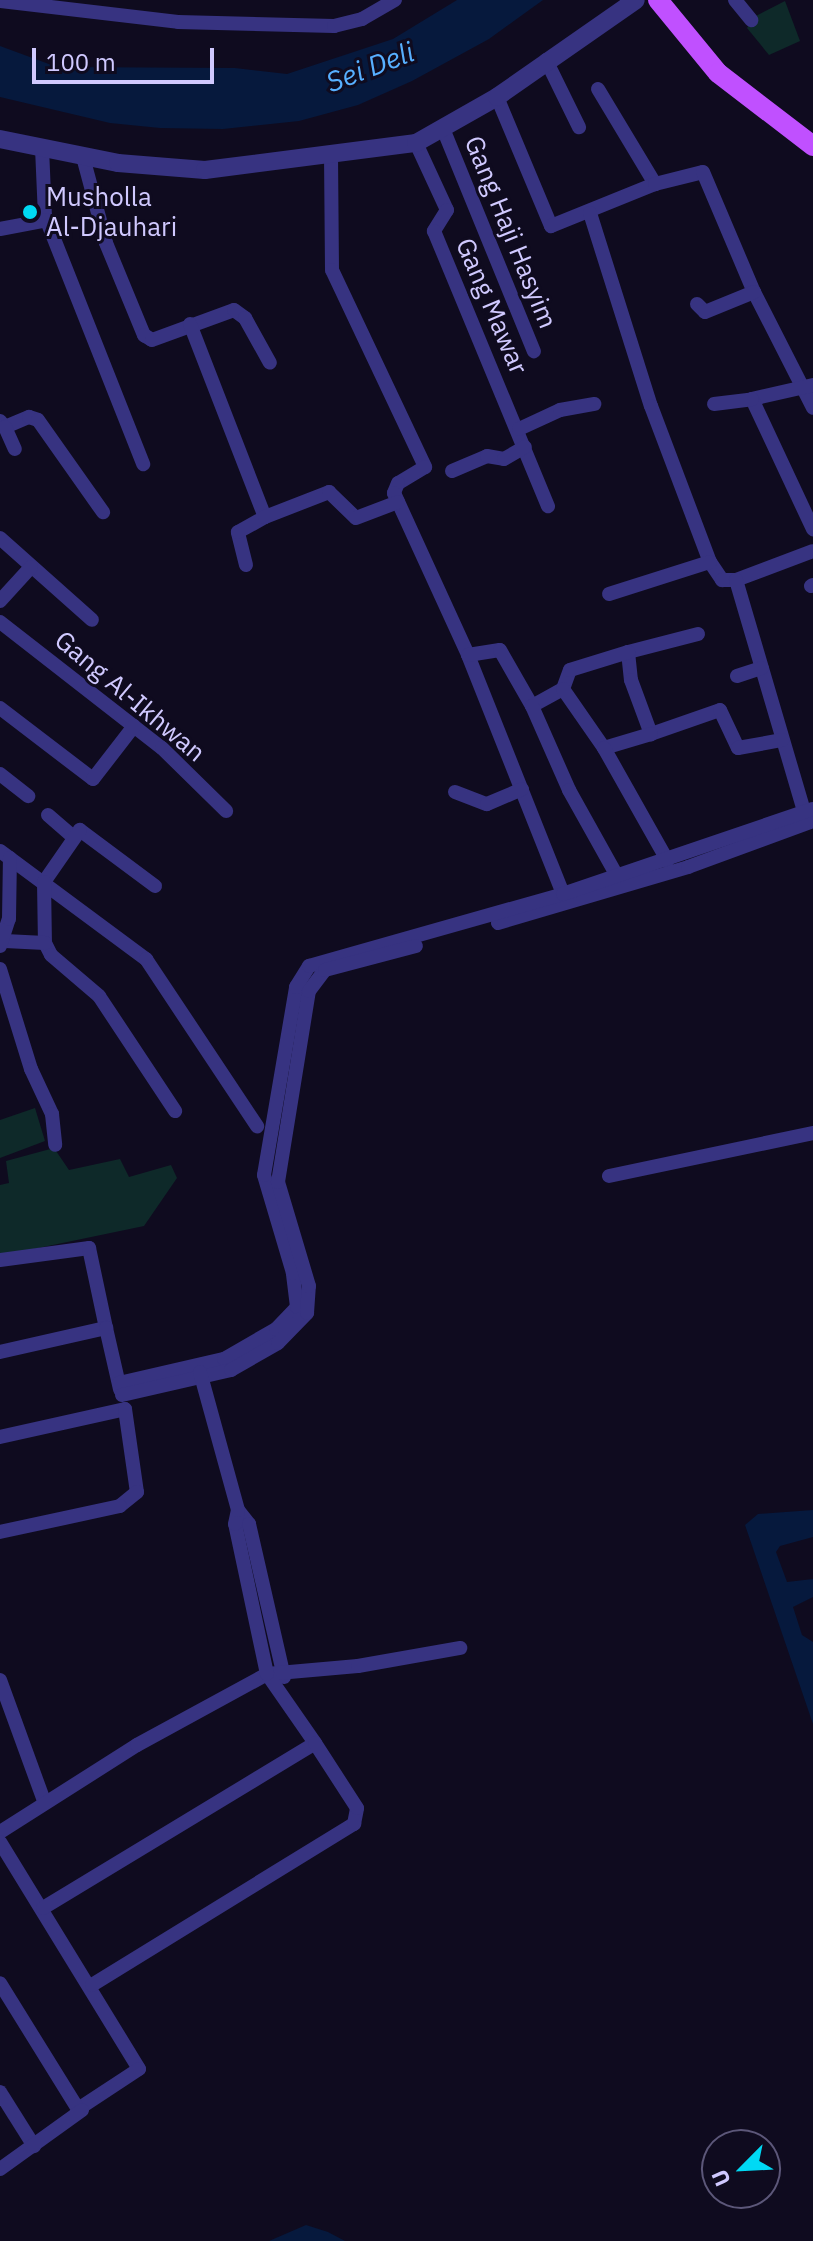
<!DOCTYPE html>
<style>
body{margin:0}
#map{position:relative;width:813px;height:2241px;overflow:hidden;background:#0f0b1f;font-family:"IBM Plex Sans",sans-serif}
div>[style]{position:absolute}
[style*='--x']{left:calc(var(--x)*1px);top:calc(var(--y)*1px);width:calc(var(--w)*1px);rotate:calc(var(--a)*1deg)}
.green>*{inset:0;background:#0e2929}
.water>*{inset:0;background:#06193d}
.minor>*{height:14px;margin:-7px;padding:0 7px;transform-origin:7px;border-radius:7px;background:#373381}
.tertiary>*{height:18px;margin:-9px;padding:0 9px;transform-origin:9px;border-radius:9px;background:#373381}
.primary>*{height:20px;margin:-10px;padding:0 10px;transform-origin:10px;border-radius:10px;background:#c050ff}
.dots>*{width:22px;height:22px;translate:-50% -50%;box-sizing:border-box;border:4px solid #0f0b1f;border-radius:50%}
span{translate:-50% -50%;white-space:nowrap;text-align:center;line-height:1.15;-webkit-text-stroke:6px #0f0b1f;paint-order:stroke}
.poi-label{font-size:26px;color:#d0c9ff}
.left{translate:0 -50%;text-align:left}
.street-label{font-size:26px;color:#d0c9ff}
.water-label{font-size:28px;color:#57afff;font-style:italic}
.north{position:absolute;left:701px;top:2129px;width:80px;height:80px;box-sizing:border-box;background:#0f0b1f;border:2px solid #5c5779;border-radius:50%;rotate:246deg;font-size:22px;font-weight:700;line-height:32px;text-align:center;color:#d0c9ff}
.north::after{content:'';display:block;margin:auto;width:28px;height:36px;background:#00d9f4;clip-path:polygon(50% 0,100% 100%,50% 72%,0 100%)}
.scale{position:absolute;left:32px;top:48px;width:182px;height:36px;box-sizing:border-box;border:4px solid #d0c9ff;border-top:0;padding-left:10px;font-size:24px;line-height:28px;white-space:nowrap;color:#d0c9ff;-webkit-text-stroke:6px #0f0b1f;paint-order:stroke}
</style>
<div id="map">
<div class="green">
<div style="clip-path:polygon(785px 1px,800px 41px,769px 55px,747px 28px,754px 17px)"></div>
<div style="clip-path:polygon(35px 1108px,45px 1141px,0 1158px,0 1120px)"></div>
<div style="clip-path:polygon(54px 1148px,69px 1170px,120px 1159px,129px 1177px,171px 1165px,177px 1178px,144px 1226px,0 1256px,0 1185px,9px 1183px,6px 1161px)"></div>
</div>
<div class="water">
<div style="clip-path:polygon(457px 0,543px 0,489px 39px,412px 81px,358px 105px,299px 121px,223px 129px,160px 128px,110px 123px,0 97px,0 46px,57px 67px,235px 68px,287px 74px,393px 39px)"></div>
<div style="clip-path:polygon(813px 1510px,813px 1537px,780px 1546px,776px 1552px,787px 1582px,813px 1579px,813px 1597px,793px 1607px,802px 1635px,813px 1642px,813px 1724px,745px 1525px,758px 1514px)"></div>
<div style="clip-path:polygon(306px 2225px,328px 2232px,345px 2241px,269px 2241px)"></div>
</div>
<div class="minor">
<div style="--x:735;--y:0;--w:26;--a:51"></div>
<div style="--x:0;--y:1;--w:179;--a:6.7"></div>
<div style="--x:178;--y:22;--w:156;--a:1.5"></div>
<div style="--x:334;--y:26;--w:29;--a:-14"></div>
<div style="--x:362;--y:19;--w:38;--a:-30"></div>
<div style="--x:546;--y:60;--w:75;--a:63.8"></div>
<div style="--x:598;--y:89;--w:111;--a:59"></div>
<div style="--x:497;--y:97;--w:140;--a:67.3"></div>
<div style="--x:551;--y:226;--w:112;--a:-22"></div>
<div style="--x:655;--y:184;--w:49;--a:-14"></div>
<div style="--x:703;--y:172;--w:130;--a:67"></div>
<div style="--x:754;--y:292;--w:130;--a:63"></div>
<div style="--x:444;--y:131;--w:238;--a:67.8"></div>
<div style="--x:416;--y:143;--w:74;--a:65.2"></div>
<div style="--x:447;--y:210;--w:25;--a:122"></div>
<div style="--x:434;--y:231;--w:298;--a:67.5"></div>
<div style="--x:42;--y:148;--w:68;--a:87.5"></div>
<div style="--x:45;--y:216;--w:267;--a:68.4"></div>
<div style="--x:331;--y:155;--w:115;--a:89.5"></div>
<div style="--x:332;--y:270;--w:218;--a:64.7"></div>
<div style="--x:425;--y:467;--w:31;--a:149"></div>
<div style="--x:398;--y:483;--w:11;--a:112"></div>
<div style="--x:394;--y:493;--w:178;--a:65.4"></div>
<div style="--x:468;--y:655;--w:257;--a:68.3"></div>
<div style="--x:83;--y:157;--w:89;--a:75"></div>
<div style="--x:106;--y:243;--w:100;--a:67.6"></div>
<div style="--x:144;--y:335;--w:9;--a:32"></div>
<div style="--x:152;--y:340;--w:87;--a:-20.1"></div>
<div style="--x:234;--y:310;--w:14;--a:36"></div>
<div style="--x:245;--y:318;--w:51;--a:60.9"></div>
<div style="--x:590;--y:213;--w:202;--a:72.5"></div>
<div style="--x:651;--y:406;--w:167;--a:69.3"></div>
<div style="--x:710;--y:562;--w:22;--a:56"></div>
<div style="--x:722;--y:580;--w:14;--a:0"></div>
<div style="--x:736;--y:580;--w:82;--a:-20.6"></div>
<div style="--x:0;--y:229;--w:48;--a:-10.8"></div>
<div style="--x:697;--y:304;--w:11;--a:45"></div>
<div style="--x:705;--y:312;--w:53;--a:-22.2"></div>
<div style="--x:190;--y:324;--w:207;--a:68.8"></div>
<div style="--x:813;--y:385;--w:63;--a:167.1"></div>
<div style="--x:752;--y:399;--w:144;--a:64.9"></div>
<div style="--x:714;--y:404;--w:38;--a:-7"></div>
<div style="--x:0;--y:421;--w:8;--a:50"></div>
<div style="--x:5;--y:427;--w:26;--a:-23"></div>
<div style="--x:29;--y:417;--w:9;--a:18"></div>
<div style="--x:38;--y:420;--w:113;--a:54.8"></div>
<div style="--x:5;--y:427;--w:24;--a:66"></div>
<div style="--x:519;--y:429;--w:45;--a:-24.9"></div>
<div style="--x:560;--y:410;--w:35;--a:-10"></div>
<div style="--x:452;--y:471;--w:38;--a:-23"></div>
<div style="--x:487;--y:456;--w:17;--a:10"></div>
<div style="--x:504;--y:459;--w:24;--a:-30"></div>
<div style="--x:0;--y:538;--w:123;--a:41.7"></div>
<div style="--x:246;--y:565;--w:34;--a:-104"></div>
<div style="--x:238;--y:532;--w:31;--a:-29"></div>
<div style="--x:265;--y:517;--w:69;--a:-21.3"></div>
<div style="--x:329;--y:492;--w:37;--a:44"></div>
<div style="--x:356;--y:518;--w:45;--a:-20.9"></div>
<div style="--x:736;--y:580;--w:241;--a:73.6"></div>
<div style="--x:811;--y:586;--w:2;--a:-27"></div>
<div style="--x:609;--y:594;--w:106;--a:-17.6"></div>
<div style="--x:0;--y:601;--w:46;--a:-47.6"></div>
<div style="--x:0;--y:622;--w:205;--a:37.9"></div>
<div style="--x:162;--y:748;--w:90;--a:44.5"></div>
<div style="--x:698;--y:634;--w:72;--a:165.6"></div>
<div style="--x:628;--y:652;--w:28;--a:84"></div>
<div style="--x:631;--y:680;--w:58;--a:69.7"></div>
<div style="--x:651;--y:734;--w:73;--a:-19.2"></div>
<div style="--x:720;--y:710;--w:42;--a:64.7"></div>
<div style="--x:738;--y:748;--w:45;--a:-10.3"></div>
<div style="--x:468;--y:655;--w:32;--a:-9"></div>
<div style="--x:500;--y:650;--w:64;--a:60.3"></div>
<div style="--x:532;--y:706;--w:35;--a:-29"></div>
<div style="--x:563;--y:689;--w:20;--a:-70"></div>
<div style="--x:570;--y:670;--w:61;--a:-17.2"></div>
<div style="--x:737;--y:676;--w:26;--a:-18"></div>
<div style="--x:563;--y:689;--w:72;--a:55.2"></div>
<div style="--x:604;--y:748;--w:49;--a:-16.6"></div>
<div style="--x:532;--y:706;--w:92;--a:66.2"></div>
<div style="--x:569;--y:790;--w:96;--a:60.8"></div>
<div style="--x:0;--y:708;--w:117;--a:37.4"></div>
<div style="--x:93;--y:779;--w:67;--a:-52.3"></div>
<div style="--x:604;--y:748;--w:129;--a:60.6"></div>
<div style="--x:0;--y:774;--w:36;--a:38"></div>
<div style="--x:455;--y:792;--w:34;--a:21"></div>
<div style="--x:487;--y:804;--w:38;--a:-23"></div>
<div style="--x:48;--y:815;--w:33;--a:41"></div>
<div style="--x:0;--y:851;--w:182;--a:36.5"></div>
<div style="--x:146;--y:959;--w:201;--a:56.4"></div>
<div style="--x:155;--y:886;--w:94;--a:-143.3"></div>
<div style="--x:80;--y:830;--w:63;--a:124.7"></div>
<div style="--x:44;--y:882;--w:61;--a:89.1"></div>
<div style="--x:45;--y:943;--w:13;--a:63"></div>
<div style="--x:51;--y:955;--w:63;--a:40.5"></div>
<div style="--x:99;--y:996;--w:138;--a:56.5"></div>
<div style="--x:498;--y:923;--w:198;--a:-16.4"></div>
<div style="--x:688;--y:867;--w:133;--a:-20.2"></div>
<div style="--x:5;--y:941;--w:40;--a:2.9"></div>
<div style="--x:0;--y:946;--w:28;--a:-72"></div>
<div style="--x:9;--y:919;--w:61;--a:-89.1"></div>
<div style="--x:0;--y:969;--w:105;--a:72.8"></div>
<div style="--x:31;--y:1069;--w:50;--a:65"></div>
<div style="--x:52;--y:1114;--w:31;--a:84"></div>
<div style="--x:609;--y:1176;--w:208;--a:-11.9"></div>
<div style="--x:0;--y:1260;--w:90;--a:-7.7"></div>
<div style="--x:89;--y:1248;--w:82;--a:78"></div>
<div style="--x:0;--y:1352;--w:109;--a:-12.8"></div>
<div style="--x:106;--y:1328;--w:63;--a:77.1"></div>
<div style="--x:119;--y:1383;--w:108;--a:-12.9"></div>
<div style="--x:224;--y:1359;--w:60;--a:-30"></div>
<div style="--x:276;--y:1329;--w:30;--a:-46"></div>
<div style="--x:297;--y:1307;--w:34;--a:-97"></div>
<div style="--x:293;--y:1273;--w:102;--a:-106.5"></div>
<div style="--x:264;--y:1175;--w:191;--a:-80.3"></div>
<div style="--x:296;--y:987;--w:25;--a:-58"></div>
<div style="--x:309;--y:966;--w:264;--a:-15.8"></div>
<div style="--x:563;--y:894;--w:264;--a:-18.8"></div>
<div style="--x:122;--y:1395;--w:112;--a:-12.9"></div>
<div style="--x:231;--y:1370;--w:54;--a:-29.9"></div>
<div style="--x:278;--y:1343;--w:42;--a:-46"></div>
<div style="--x:307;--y:1313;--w:27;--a:-86"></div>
<div style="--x:309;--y:1286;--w:109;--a:-106.6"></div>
<div style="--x:278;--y:1182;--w:193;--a:-80.8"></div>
<div style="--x:309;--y:991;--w:26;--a:-53"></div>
<div style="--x:325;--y:970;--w:94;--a:-14.8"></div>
<div style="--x:0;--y:1437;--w:128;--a:-12.6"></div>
<div style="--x:125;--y:1409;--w:84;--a:81.8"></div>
<div style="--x:137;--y:1492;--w:22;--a:141"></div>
<div style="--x:120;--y:1506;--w:123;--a:167.8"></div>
<div style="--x:238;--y:1510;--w:18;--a:52"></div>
<div style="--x:249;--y:1524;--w:157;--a:77.1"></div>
<div style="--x:0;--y:1680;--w:129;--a:70"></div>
<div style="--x:0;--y:1832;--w:162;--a:-32.4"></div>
<div style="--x:137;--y:1745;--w:148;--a:-28.6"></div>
<div style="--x:267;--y:1674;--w:91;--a:-5"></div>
<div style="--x:358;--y:1666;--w:104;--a:-10"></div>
<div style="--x:0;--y:1842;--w:266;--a:58.5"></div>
<div style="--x:139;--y:2069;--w:73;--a:146.7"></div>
<div style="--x:78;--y:2109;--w:148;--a:-121.8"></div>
<div style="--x:43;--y:1908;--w:318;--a:-31.2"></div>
<div style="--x:315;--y:1743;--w:84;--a:-124.8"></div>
<div style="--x:267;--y:1674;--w:153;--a:-102"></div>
<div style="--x:235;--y:1524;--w:14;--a:-78"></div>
<div style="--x:238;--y:1510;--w:143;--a:-105.4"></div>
<div style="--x:92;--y:1985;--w:308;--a:-31.6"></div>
<div style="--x:354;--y:1824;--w:16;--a:-79"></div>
<div style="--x:357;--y:1808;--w:77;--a:-122.9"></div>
<div style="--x:0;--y:2092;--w:64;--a:57.8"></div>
<div style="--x:0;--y:2169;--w:101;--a:-35.7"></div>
</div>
<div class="tertiary">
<div style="--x:0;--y:139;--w:120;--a:11.5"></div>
<div style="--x:118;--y:163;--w:87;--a:4.6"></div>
<div style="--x:205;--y:170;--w:213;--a:-7.3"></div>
<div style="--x:416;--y:143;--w:93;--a:-29.6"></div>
<div style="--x:497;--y:97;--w:169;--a:-34.9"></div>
</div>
<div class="primary">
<div style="--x:658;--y:0;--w:94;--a:50.6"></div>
<div style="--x:718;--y:73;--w:120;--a:37.5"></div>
</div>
<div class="dots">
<div style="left:30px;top:212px;background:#00d9f4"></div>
</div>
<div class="poi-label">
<span class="left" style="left:46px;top:212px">Musholla<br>Al-Djauhari</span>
</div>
<div class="street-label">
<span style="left:511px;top:232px;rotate:68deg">Gang Haji Hasyim</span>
<span style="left:492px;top:306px;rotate:67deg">Gang Mawar</span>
<span style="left:130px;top:696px;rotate:40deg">Gang Al-Ikhwan</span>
</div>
<div class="water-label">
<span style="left:370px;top:67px;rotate:-21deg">Sei Deli</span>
</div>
<div class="north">U</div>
<div class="scale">100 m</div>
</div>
